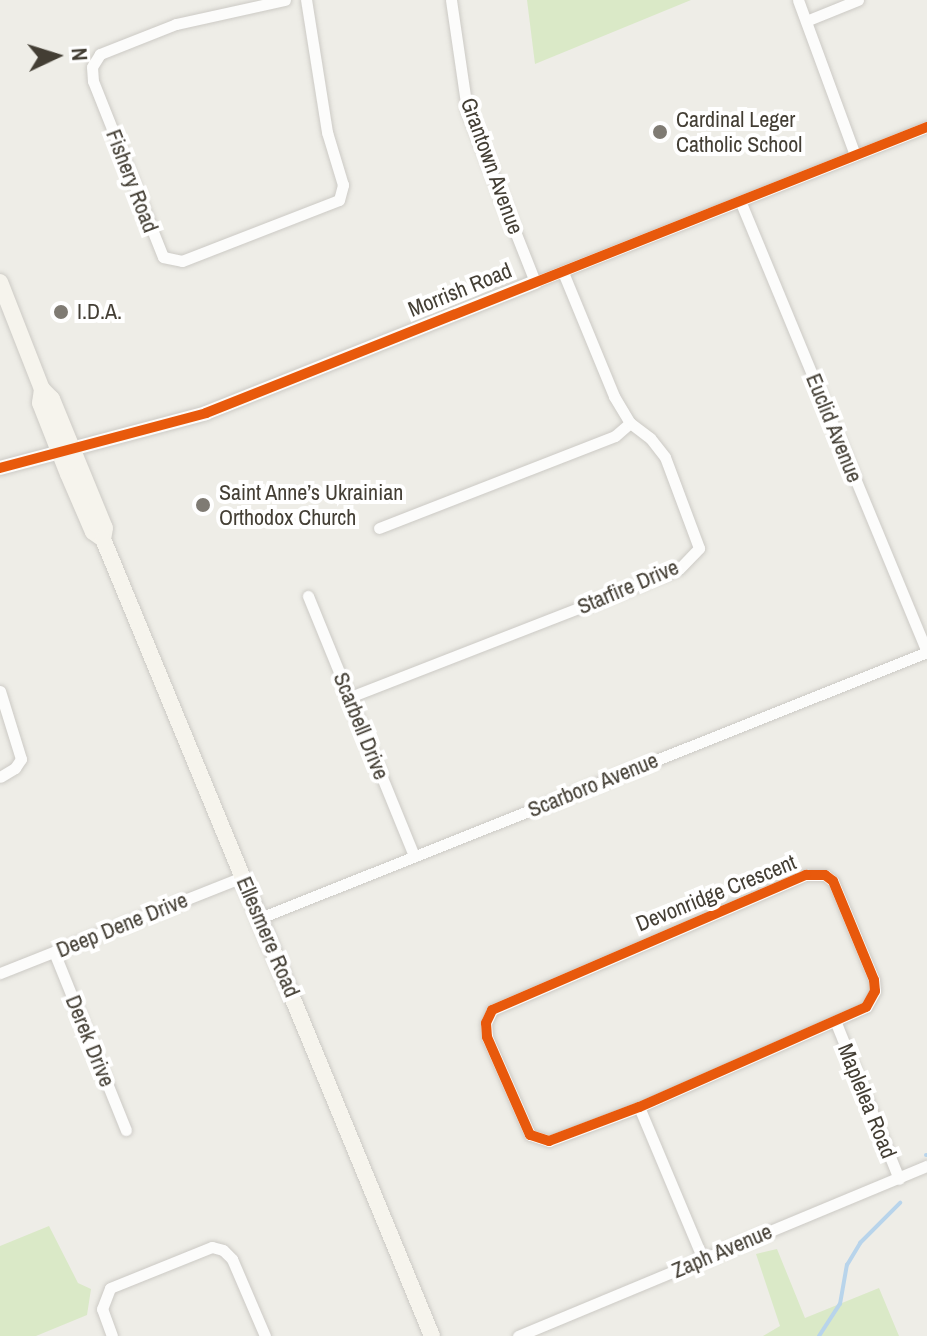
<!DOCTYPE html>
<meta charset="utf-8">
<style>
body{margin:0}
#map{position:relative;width:927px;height:1336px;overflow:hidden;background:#eeede7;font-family:"Archivo Narrow",sans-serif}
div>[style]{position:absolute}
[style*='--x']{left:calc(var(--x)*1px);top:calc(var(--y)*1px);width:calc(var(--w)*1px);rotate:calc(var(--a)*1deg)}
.green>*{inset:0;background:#dae9c7}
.stream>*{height:4px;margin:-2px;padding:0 2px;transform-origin:2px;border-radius:2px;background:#b8d4eb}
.roads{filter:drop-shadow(0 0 2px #cccac5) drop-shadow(0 0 2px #cccac5)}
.minor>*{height:11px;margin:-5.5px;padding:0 5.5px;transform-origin:5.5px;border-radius:5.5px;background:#fcfcfb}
.tertiary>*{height:14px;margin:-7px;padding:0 7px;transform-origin:7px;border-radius:7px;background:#fcfcfb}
.secondary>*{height:16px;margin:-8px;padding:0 8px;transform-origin:8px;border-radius:8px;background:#f6f4ed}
.cycleway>*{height:10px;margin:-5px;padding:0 5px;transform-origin:5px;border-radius:5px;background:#e8590c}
.dots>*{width:22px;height:22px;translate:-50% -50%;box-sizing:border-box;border:4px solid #fff;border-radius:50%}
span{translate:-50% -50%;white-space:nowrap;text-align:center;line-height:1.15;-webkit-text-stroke:8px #fff;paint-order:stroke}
.poi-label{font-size:22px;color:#433e34}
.left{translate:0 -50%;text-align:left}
.street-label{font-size:22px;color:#433e34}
.north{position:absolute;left:16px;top:16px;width:80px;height:80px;-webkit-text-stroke:6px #fff;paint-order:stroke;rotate:86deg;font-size:22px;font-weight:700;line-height:32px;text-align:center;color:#433e34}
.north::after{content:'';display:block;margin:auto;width:28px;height:36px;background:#433e34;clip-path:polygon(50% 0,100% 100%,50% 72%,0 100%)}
</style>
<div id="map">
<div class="green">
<div style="clip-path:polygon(527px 0,691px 0,535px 64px)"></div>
<div style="clip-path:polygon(49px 1226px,78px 1283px,91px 1289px,87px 1315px,36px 1336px,0 1336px,0 1246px)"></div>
<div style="clip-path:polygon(777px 1249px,805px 1318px,879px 1288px,899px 1336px,763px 1336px,780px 1326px,756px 1254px)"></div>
</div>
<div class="stream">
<div style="--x:926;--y:1155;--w:1;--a:0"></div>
<div style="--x:819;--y:1336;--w:38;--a:-57"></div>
<div style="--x:840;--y:1304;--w:40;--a:-80"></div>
<div style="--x:847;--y:1265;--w:26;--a:-59"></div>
<div style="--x:860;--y:1243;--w:57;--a:-45"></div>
</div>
<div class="roads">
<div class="minor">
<div style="--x:285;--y:0;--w:112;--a:167.6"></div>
<div style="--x:176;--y:24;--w:82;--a:158.5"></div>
<div style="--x:100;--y:54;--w:15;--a:122"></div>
<div style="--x:92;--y:67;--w:14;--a:86"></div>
<div style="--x:93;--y:81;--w:189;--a:68.3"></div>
<div style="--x:163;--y:257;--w:19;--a:12"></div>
<div style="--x:182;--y:261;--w:168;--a:-21.2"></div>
<div style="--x:339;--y:200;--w:16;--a:-75"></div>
<div style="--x:343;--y:185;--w:55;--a:-106.8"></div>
<div style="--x:327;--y:132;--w:134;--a:-99"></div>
<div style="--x:451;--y:0;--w:111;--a:81.7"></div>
<div style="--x:467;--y:110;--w:185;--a:68.4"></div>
<div style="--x:535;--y:282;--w:422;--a:-21.6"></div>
<div style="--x:798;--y:0;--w:165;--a:69.8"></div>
<div style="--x:806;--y:21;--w:56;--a:-22"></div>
<div style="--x:741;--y:203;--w:487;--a:67.5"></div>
<div style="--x:379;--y:528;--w:253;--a:-21.3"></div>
<div style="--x:615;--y:436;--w:20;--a:-41"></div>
<div style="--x:308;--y:596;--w:281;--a:67.8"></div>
<div style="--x:0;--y:691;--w:71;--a:72.8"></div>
<div style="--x:21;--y:759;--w:11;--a:124"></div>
<div style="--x:15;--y:768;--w:17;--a:149"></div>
<div style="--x:350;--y:697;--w:353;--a:-21.3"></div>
<div style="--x:679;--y:569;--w:29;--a:-46"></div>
<div style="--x:699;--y:548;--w:97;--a:-110.5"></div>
<div style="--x:665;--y:457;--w:24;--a:-128"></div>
<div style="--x:650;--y:438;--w:25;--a:-143"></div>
<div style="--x:630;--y:423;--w:31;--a:-121"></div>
<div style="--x:614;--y:396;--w:134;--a:-112.4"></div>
<div style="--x:806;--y:875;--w:19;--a:0"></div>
<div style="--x:825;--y:875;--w:10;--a:37"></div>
<div style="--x:833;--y:881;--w:107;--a:67.5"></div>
<div style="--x:874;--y:980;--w:11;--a:85"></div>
<div style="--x:875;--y:991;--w:18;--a:119"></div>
<div style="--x:866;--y:1007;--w:248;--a:156.2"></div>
<div style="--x:639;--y:1107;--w:96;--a:159.3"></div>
<div style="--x:549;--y:1141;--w:20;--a:-162"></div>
<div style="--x:530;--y:1135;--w:107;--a:-113.7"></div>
<div style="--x:487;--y:1037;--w:14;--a:-94"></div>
<div style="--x:486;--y:1023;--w:14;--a:-65"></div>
<div style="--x:492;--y:1010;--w:342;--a:-23.3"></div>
<div style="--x:260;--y:918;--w:718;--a:-21.74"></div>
<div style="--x:54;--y:952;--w:192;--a:68"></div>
<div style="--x:0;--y:973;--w:261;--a:-21.6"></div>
<div style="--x:836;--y:1023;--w:168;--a:68"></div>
<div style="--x:639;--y:1107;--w:165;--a:67.2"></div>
<div style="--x:112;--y:1336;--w:29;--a:-110"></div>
<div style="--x:102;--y:1309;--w:22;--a:-69"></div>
<div style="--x:110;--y:1288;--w:110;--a:-21.9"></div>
<div style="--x:212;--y:1247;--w:11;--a:15"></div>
<div style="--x:223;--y:1250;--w:13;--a:45"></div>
<div style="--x:232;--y:1259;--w:84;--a:66.8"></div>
<div style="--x:518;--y:1336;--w:443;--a:-22.6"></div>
</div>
<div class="tertiary">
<div style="--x:0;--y:468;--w:213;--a:-14.9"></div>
<div style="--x:206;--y:413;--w:354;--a:-21.7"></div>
</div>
<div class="secondary">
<div style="--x:0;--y:282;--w:115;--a:68.6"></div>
<div style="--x:42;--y:389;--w:14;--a:45"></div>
<div style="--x:52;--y:399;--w:139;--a:67.7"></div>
<div style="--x:105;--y:528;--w:11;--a:100"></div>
<div style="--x:42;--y:389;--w:14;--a:98"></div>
<div style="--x:40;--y:403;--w:76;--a:68.5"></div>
<div style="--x:68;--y:474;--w:63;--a:66.7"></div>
<div style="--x:93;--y:532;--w:12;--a:35"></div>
<div style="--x:103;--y:539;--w:862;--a:67.57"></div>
</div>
</div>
<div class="cycleway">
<div style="--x:0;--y:468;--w:213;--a:-14.9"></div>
<div style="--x:206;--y:413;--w:776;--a:-21.64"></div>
<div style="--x:806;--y:875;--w:19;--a:0"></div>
<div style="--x:825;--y:875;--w:10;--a:37"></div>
<div style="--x:833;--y:881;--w:107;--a:67.5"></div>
<div style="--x:874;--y:980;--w:11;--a:85"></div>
<div style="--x:875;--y:991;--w:18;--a:119"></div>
<div style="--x:866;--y:1007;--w:248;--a:156.2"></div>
<div style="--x:639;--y:1107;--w:96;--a:159.3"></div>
<div style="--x:549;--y:1141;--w:20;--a:-162"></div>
<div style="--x:530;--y:1135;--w:107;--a:-113.7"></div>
<div style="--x:487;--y:1037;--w:14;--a:-94"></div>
<div style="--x:486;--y:1023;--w:14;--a:-65"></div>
<div style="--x:492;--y:1010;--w:342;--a:-23.3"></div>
</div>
<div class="dots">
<div style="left:660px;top:132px;background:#7f7b73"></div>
<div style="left:61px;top:312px;background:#7f7b73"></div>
<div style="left:203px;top:505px;background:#7f7b73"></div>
</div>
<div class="poi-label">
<span class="left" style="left:676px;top:132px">Cardinal Leger<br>Catholic School</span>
<span class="left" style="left:77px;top:312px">I.D.A.</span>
<span class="left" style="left:219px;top:505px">Saint Anne’s Ukrainian<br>Orthodox Church</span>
</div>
<div class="street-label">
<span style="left:492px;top:166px;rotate:70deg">Grantown Avenue</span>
<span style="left:132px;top:181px;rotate:69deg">Fishery Road</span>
<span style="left:460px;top:290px;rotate:-22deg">Morrish Road</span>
<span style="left:834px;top:428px;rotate:68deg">Euclid Avenue</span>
<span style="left:628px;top:587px;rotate:-23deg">Starfire Drive</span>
<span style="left:361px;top:726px;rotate:68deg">Scarbell Drive</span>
<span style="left:593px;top:785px;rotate:-22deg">Scarboro Avenue</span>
<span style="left:716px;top:893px;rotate:-22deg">Devonridge Crescent</span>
<span style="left:122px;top:925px;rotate:-22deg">Deep Dene Drive</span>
<span style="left:268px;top:937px;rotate:67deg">Ellesmere Road</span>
<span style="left:90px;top:1041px;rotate:68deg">Derek Drive</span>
<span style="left:867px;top:1101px;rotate:68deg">Maplelea Road</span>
<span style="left:722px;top:1251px;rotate:-23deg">Zaph Avenue</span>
</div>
<div class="north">N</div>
</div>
